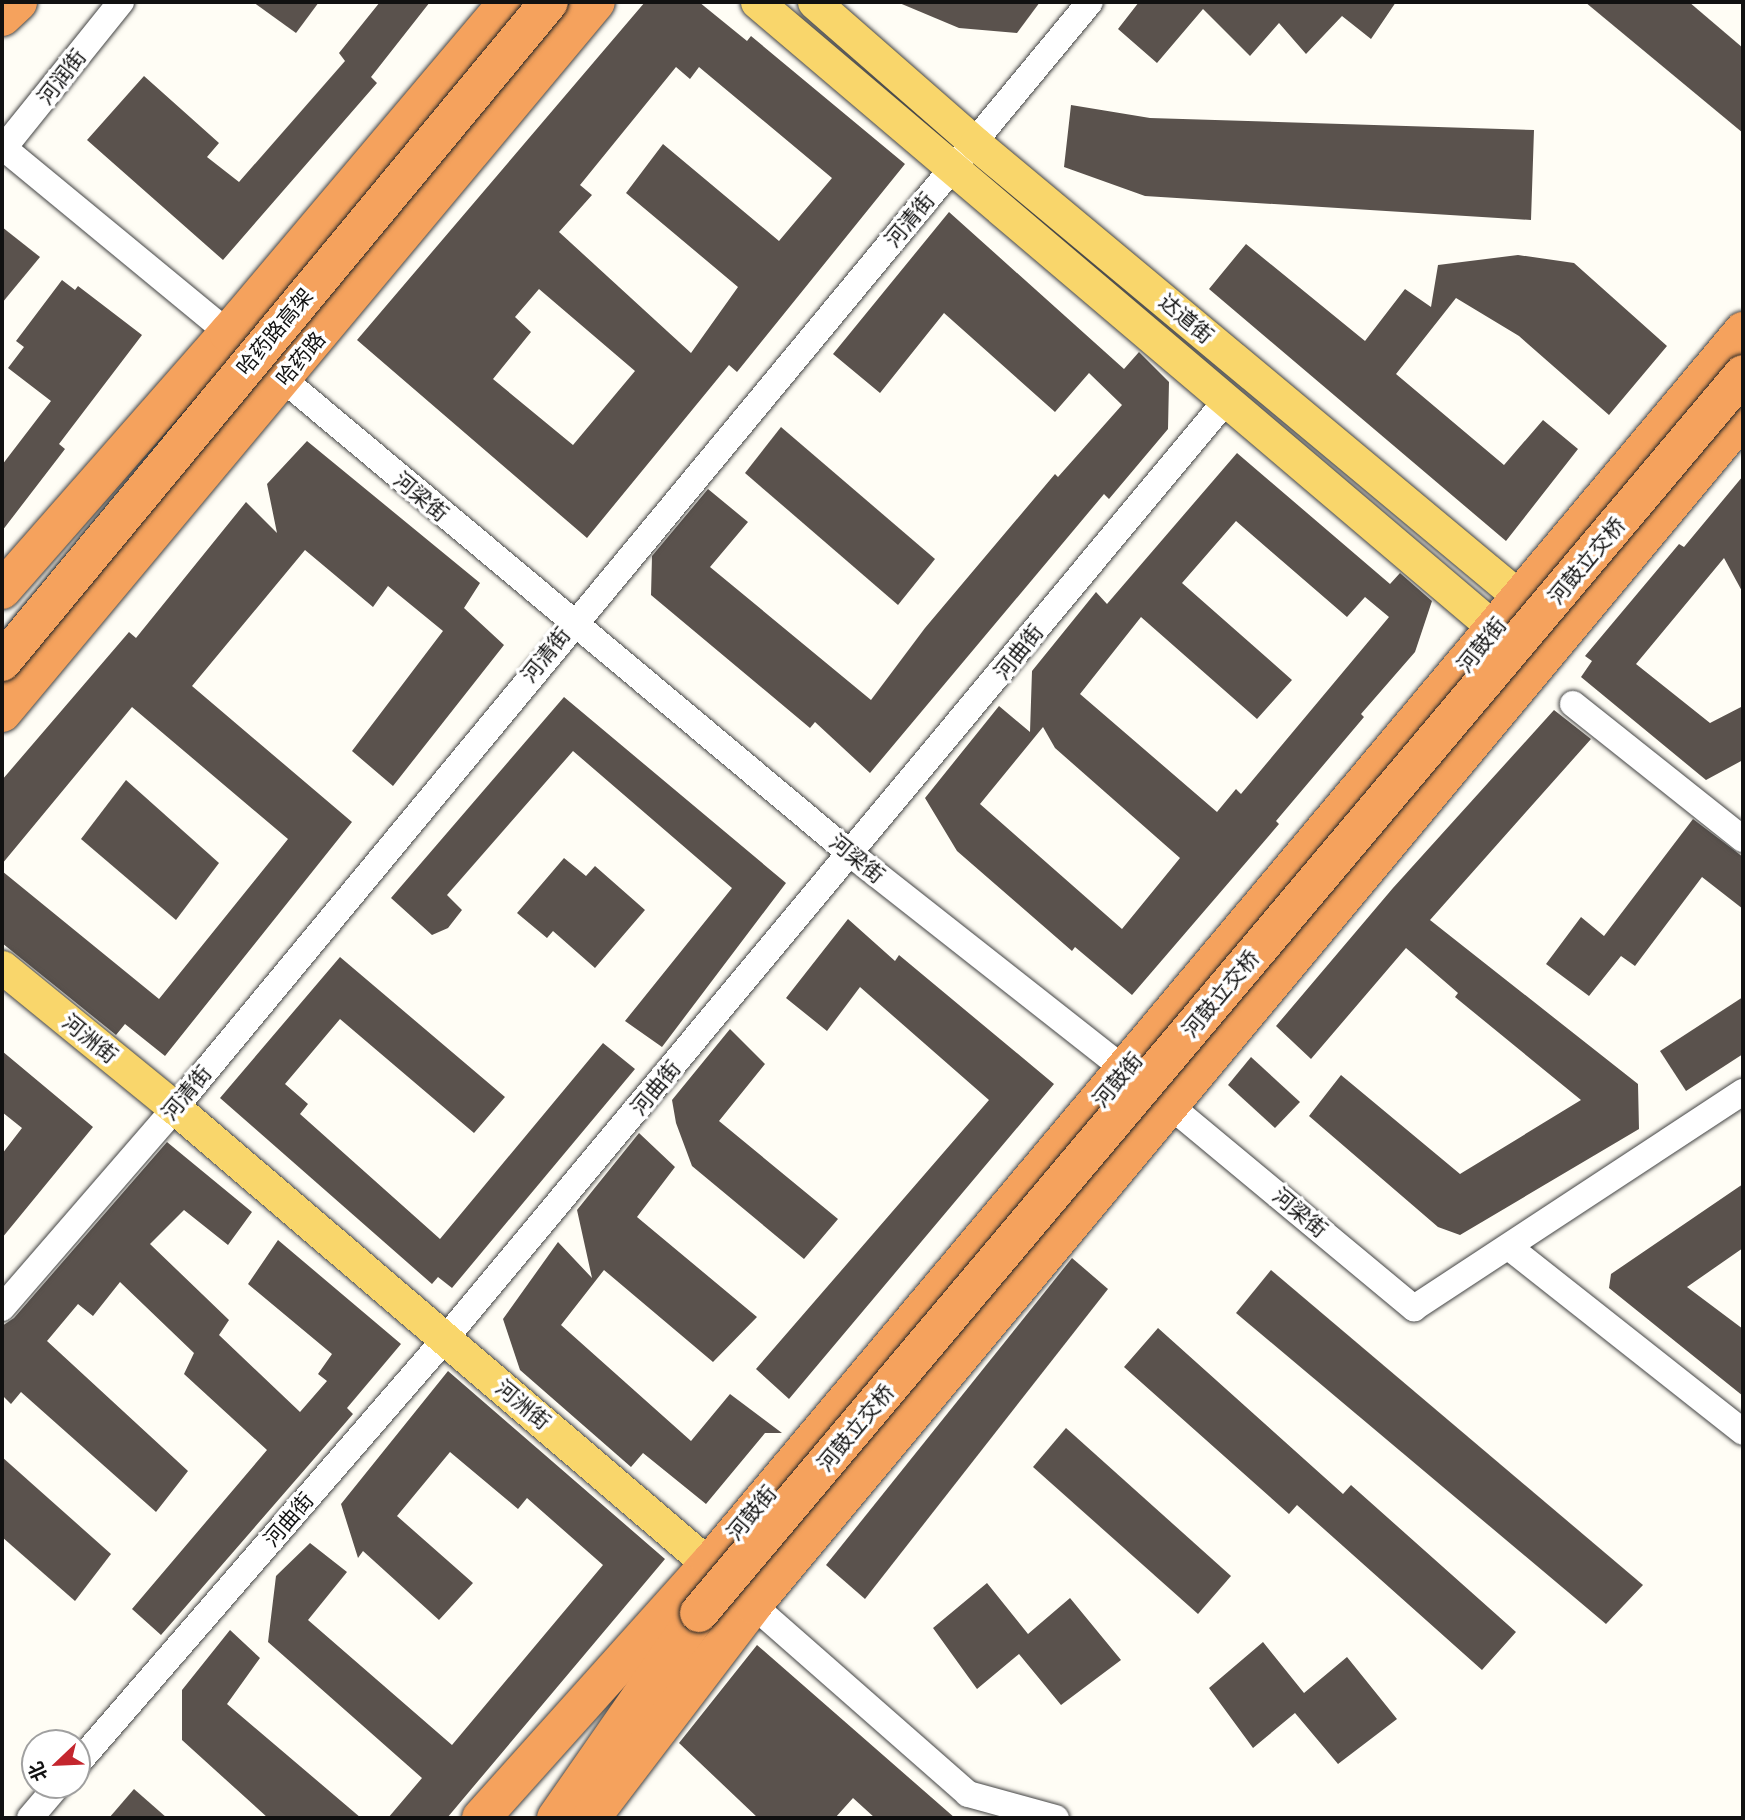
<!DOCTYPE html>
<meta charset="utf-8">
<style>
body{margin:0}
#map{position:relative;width:1745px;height:1820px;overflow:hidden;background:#fffdf5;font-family:"Libre Baskerville","Noto Sans SC",serif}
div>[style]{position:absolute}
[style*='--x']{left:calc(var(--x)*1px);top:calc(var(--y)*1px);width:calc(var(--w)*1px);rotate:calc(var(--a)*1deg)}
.building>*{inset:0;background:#5a524d}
.roads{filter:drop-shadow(0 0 2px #444) drop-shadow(0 0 2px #444)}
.minor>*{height:26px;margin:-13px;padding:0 13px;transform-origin:13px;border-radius:13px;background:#fff}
.major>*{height:33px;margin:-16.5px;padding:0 16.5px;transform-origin:16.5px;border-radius:16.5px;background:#f9d66b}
.highway>*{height:38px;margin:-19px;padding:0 19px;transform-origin:19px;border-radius:19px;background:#f5a25d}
.bridges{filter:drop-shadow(0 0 2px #222) drop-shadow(0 0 2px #222)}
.highway-bridge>*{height:38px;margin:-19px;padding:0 19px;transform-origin:19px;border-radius:19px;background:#f5a25d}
span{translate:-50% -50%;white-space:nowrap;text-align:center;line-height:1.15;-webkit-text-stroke:7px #fff;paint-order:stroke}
.street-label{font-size:21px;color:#111}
.frame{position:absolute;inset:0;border:4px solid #111;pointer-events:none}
.north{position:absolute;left:21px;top:1729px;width:70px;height:70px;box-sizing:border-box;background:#fff;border:2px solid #a0a0a0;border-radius:50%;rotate:247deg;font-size:19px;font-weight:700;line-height:28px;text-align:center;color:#111}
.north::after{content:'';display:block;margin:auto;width:24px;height:32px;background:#c4262e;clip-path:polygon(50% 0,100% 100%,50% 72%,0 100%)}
</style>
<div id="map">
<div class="building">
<div style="clip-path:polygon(253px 2px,319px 2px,296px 33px)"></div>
<div style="clip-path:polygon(380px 2px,430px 2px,371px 77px,377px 83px,223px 260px,87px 140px,144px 76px,219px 143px,207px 157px,239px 182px,345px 61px,339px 53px)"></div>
<div style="clip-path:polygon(evenodd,645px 2px,699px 2px,747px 41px,751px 36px,905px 164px,737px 372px,729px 365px,587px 538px,357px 340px,645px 2px,676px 67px,690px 79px,699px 67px,832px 178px,779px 241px,663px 144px,626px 193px,738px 287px,691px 353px,559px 232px,592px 195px,580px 185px,676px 67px,645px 2px,539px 289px,635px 371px,573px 445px,493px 379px,531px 332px,515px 317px,539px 289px)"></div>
<div style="clip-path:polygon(897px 2px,1040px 2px,1017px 33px,959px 28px)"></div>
<div style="clip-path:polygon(1139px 2px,1396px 2px,1371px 39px,1342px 16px,1306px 54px,1279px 23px,1250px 56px,1203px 9px,1157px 63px,1118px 29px)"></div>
<div style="clip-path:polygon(1585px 2px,1689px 2px,1743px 48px,1743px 133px)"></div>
<div style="clip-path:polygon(1071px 105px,1150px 118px,1534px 130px,1531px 220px,1145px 196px,1064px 167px)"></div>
<div style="clip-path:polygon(949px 212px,1124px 369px,1139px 352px,1169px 382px,1168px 429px,1109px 499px,1104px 494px,870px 773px,815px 722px,810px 728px,651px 595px,652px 556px,708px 489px,748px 522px,710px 567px,871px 700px,925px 628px,1055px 474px,1058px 477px,1122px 405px,1089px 373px,1055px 412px,944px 313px,880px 393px,833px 354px)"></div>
<div style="clip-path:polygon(2px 227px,40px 257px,2px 303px)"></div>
<div style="clip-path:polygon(1246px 244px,1365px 341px,1405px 289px,1431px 307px,1438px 265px,1518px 255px,1574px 263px,1667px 346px,1609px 415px,1519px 336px,1456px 298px,1396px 374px,1504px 465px,1543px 420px,1578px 449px,1506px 541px,1209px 289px)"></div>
<div style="clip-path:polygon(62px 280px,75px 290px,78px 286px,142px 335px,59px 444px,65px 449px,2px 531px,2px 465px,51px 401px,8px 368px,24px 347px,16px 341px)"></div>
<div style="clip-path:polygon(781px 427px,935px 559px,898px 605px,745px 473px)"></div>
<div style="clip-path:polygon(307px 441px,480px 583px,464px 608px,504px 645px,393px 786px,352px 751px,443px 631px,388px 586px,373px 607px,305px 550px,192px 686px,352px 822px,165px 1056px,125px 1024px,116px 1035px,2px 943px,2px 871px,159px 999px,288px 839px,132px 707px,2px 864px,2px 780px,129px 632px,136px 638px,246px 502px,277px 533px,267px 484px)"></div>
<div style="clip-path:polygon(evenodd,1237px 453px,1390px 584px,1400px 573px,1432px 601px,1415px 652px,1361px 714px,1364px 717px,1276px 821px,1279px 824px,1132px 995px,1075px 947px,1072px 951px,957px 851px,925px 798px,999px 706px,1030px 732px,1032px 671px,1096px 592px,1107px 604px,1237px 453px,1236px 521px,1347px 617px,1365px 597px,1389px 617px,1241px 794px,1236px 789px,1217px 812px,1080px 694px,1141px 617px,1257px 719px,1292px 680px,1182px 583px,1236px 521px,1237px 453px,1043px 727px,1055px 748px,1180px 858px,1122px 929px,980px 804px,1043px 727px)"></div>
<div style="clip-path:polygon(1743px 476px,1743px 593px,1724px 558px,1636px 664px,1710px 723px,1743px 706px,1743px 760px,1706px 780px,1581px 677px,1592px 661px,1585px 656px,1679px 544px,1684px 547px)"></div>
<div style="clip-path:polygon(564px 697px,786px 883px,662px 1047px,625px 1021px,732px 888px,573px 751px,447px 895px,462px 910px,448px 928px,432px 935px,391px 898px)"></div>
<div style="clip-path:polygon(1554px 710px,1591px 739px,1430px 920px,1638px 1084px,1639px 1129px,1460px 1235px,1438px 1227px,1309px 1116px,1341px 1075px,1460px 1174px,1581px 1100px,1455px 997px,1458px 993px,1406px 948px,1311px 1059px,1276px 1026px,1393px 888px)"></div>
<div style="clip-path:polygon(126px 780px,219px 863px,176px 920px,81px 839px)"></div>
<div style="clip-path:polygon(1693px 819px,1743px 857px,1743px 909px,1702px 877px,1635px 966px,1621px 956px,1589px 996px,1546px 964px,1581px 917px,1604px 936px)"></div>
<div style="clip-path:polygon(564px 858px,586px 876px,595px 866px,645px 910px,595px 968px,553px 931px,547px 938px,517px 913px)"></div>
<div style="clip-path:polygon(848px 919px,895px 961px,899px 955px,1054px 1084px,789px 1399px,756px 1369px,989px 1100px,860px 987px,827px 1031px,786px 998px)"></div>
<div style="clip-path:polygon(340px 957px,505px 1097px,474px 1133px,340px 1019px,285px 1084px,308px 1104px,300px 1114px,440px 1239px,603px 1043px,635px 1069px,452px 1288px,438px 1277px,432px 1284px,220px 1098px)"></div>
<div style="clip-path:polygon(1743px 997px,1743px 1054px,1686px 1091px,1660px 1051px)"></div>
<div style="clip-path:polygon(730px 1029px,765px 1064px,719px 1121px,838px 1219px,804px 1259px,692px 1166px,676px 1123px,672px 1100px)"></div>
<div style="clip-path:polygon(2px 1051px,93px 1127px,2px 1238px,2px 1154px,22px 1128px,2px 1112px)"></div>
<div style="clip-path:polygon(1251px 1057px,1300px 1102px,1275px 1128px,1228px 1085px)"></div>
<div style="clip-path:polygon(639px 1133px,675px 1167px,637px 1217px,757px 1317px,713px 1362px,604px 1270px,561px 1325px,691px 1441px,730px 1394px,782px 1433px,765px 1433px,706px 1504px,643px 1453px,631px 1467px,520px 1370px,503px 1319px,558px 1242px,592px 1278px,577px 1210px)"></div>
<div style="clip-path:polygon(167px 1142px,252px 1212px,228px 1245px,184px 1210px,150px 1244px,229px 1320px,219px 1335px,300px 1412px,327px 1381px,318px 1374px,332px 1354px,248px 1284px,278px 1240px,401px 1344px,347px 1408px,353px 1414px,161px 1635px,132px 1609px,267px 1450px,184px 1374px,194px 1353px,120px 1282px,93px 1316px,78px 1304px,47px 1341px,188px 1471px,156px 1512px,21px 1392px,11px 1404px,2px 1395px,2px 1326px,14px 1318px)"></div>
<div style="clip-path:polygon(1743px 1184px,1743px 1248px,1687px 1287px,1743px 1329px,1743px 1396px,1609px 1288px,1611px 1274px)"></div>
<div style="clip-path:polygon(1072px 1258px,1108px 1289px,865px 1599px,826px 1565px)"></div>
<div style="clip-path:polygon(1271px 1270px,1643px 1585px,1606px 1624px,1236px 1313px)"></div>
<div style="clip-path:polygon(1158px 1328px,1343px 1494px,1351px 1485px,1516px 1632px,1482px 1670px,1297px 1505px,1289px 1514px,1124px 1367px)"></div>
<div style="clip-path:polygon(448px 1371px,665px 1559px,447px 1818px,388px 1818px,422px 1778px,268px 1642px,276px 1576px,310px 1543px,347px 1572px,308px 1620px,452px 1745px,603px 1565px,527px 1498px,518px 1509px,450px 1452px,397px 1516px,473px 1583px,439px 1620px,363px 1551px,358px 1558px,341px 1504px)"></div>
<div style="clip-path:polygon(1066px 1428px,1231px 1576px,1198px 1614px,1033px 1467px)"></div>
<div style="clip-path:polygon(2px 1457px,111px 1554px,75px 1601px,2px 1537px)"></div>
<div style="clip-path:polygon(987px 1583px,1028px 1634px,1070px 1598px,1121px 1660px,1061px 1705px,1019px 1654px,977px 1689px,933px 1628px)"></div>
<div style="clip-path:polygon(230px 1630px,260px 1658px,227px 1704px,361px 1818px,268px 1818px,182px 1740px,182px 1690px)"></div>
<div style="clip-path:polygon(1263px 1642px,1304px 1693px,1347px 1657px,1397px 1719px,1338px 1764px,1295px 1713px,1253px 1748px,1209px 1688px)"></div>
<div style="clip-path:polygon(757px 1645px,955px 1818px,875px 1818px,853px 1798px,835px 1818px,758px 1818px,679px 1743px)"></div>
<div style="clip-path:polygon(134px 1789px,167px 1818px,109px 1818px)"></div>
</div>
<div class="roads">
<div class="minor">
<div style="--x:5;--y:149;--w:303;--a:39.5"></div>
<div style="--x:2;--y:150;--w:190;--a:-51.2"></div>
<div style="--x:271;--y:369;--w:757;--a:39.91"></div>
<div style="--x:852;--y:855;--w:402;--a:38.2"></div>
<div style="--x:1168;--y:1104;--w:320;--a:39.7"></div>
<div style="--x:1414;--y:1308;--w:394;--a:-33.3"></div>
<div style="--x:1573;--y:704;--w:217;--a:38.5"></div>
<div style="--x:1509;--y:1247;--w:298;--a:38.3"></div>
<div style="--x:2;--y:1308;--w:264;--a:-49.1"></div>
<div style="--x:175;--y:1108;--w:1435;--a:-50.4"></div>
<div style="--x:753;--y:1605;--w:286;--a:41.3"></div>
<div style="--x:968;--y:1794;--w:91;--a:15.3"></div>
<div style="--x:77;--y:1764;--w:562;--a:-49.11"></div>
<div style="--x:445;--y:1339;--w:1218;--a:-50.23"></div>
<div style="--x:30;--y:1818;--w:43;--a:-49.7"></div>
</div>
<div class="major">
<div style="--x:757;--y:2;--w:992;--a:40.34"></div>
<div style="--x:814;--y:2;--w:215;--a:41.2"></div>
<div style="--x:976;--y:144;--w:734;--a:39.81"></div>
<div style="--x:2;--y:967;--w:223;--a:39.2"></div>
<div style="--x:175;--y:1108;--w:728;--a:40.54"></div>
</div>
<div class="highway">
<div style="--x:2;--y:17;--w:22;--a:-43"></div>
<div style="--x:2;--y:590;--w:342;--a:-48.7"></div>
<div style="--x:228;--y:333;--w:434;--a:-49.8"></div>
<div style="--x:2;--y:713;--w:926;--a:-50.12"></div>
<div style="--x:481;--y:1818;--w:343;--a:-48.1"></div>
<div style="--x:710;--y:1563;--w:1608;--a:-50.02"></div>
<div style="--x:556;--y:1818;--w:250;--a:-55.1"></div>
<div style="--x:591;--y:1818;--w:268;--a:-52.7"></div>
<div style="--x:753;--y:1605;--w:1546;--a:-50.19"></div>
</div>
</div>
<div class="bridges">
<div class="highway-bridge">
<div style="--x:2;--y:662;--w:857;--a:-50.35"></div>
<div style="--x:699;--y:1613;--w:1620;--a:-49.88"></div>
</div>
</div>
<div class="street-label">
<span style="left:62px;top:77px;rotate:-52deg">河润街</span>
<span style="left:910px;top:220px;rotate:-50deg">河清街</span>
<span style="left:1186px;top:319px;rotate:40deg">达道街</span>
<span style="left:275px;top:332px;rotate:-50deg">哈药路高架</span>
<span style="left:301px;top:359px;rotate:-50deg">哈药路</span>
<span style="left:421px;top:497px;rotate:40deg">河梁街</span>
<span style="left:1587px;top:561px;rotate:-50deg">河鼓立交桥</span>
<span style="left:1482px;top:645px;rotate:-51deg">河鼓街</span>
<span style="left:1019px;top:652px;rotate:-51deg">河曲街</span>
<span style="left:546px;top:655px;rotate:-51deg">河清街</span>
<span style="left:857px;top:859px;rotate:39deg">河梁街</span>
<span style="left:1221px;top:994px;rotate:-50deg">河鼓立交桥</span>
<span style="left:90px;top:1039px;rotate:39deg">河洲街</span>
<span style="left:1118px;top:1080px;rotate:-50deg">河鼓街</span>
<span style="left:656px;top:1088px;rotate:-50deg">河曲街</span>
<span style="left:187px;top:1093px;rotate:-50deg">河清街</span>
<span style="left:1300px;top:1213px;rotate:40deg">河梁街</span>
<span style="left:523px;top:1405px;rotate:40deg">河洲街</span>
<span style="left:856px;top:1428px;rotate:-50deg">河鼓立交桥</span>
<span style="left:752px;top:1513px;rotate:-50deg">河鼓街</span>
<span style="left:289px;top:1520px;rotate:-49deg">河曲街</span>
</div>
<div class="frame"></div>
<div class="north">北</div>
</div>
